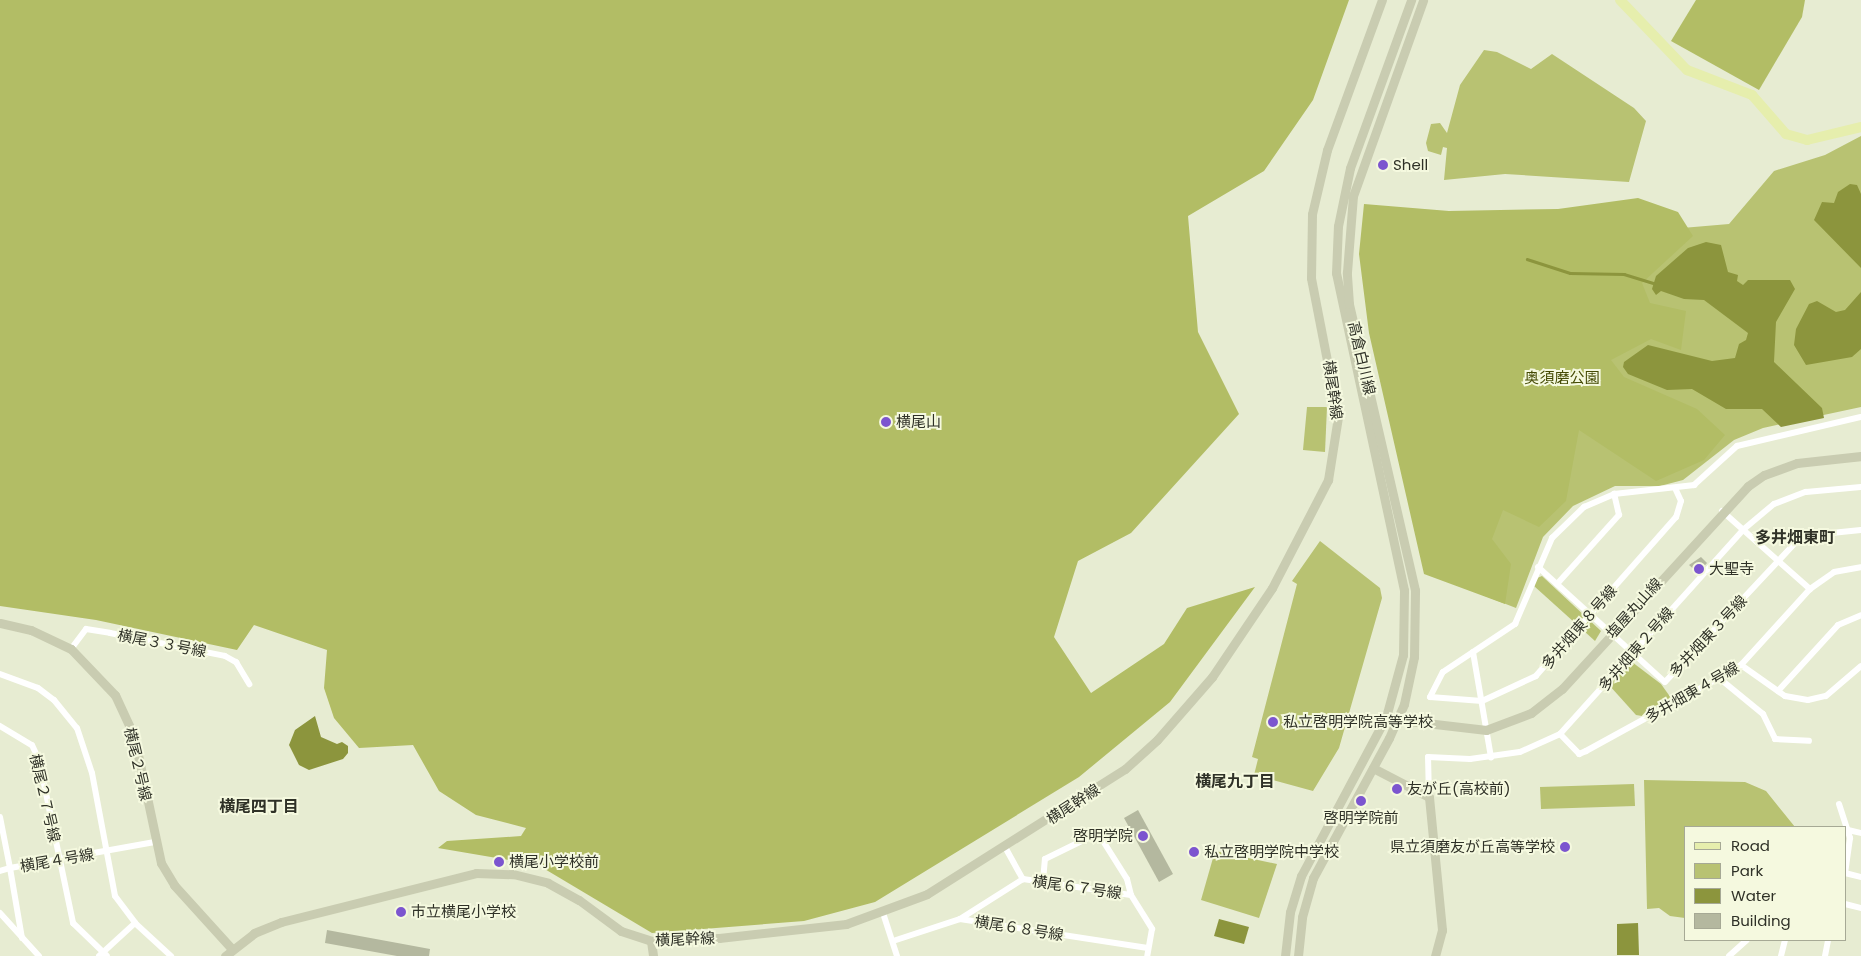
<!DOCTYPE html>
<meta charset="utf-8">
<style>
body{margin:0}
#map{position:relative;width:1861px;height:956px;overflow:hidden;background:#e7ecd2;font-family:Poppins,"Noto Sans JP",sans-serif}
div>[style]{position:absolute}
[style*='--x']{left:calc(var(--x)*1px);top:calc(var(--y)*1px);width:calc(var(--w)*1px);rotate:calc(var(--a)*1deg)}
.green>*{inset:0;background:#b8c272}
.forest>*{inset:0;background:#b2bd65}
.water>*{inset:0;background:#8c953d}
.stream>*{height:2.5px;margin:-1.25px;padding:0 1.25px;transform-origin:1.25px;border-radius:1.25px;background:#8c953d}
.building>*{inset:0;background:#b4b89f}
.street>*{height:6px;margin:-3px;padding:0 3px;transform-origin:3px;border-radius:3px;background:#fff}
.secondary>*{height:9px;margin:-4.5px;padding:0 4.5px;transform-origin:4.5px;border-radius:4.5px;background:#c9ccb1}
.primary>*{height:10px;margin:-5px;padding:0 5px;transform-origin:5px;border-radius:5px;background:#e6eead}
.dots>*{width:14px;height:14px;translate:-50% -50%;box-sizing:border-box;border:2px solid #f5f9df;border-radius:50%}
span{translate:-50% -50%;white-space:nowrap;text-align:center;line-height:1.15;-webkit-text-stroke:4px #f5f9df;paint-order:stroke}
.poi-label{font-size:15px;color:#2f3127}
.left{translate:0 -50%;text-align:left}
.right{translate:-100% -50%;text-align:right}
.street-label{font-size:15px;color:#2f3127}
.park-label{font-size:15px;color:#454b05}
.neighbourhood-label{font-size:16px;color:#2f3127;font-weight:700}
.legend{position:absolute;left:1684px;top:826px;width:162px;height:115px;box-sizing:border-box;background:#f5f9df;border:1px solid #a6a995;margin:0;padding:6px 9px;list-style:none;font-size:15px;color:#2f3127}
.legend li{display:flex;align-items:center;gap:10px;height:25px}
.legend b{width:25px;border:1px solid #a6a995}
</style>
<div id="map">
<div class="green">
<div style="clip-path:polygon(1484px 50px,1497px 52px,1531px 69px,1552px 54px,1634px 108px,1646px 121px,1629px 182px,1505px 174px,1444px 180px,1447px 148px,1443px 147px,1441px 155px,1428px 151px,1426px 143px,1431px 124px,1440px 123px,1447px 133px,1460px 85px)"></div>
<div style="clip-path:polygon(1861px 136px,1861px 407px,1763px 428px,1734px 440px,1683px 480px,1660px 486px,1615px 486px,1573px 506px,1543px 537px,1516px 608px,1452px 583px,1447px 248px,1729px 224px,1774px 171px,1825px 155px)"></div>
<div style="clip-path:polygon(1307px 407px,1327px 407px,1325px 452px,1303px 450px)"></div>
<div style="clip-path:polygon(1320px 541px,1380px 588px,1382px 598px,1339px 748px,1313px 791px,1254px 775px,1258px 759px,1252px 757px,1297px 584px,1292px 581px)"></div>
<div style="clip-path:polygon(1542px 576px,1601px 631px,1595px 641px,1534px 586px,1537px 578px)"></div>
<div style="clip-path:polygon(1632px 662px,1661px 684px,1671px 698px,1642px 716px,1636px 715px,1609px 685px)"></div>
<div style="clip-path:polygon(1644px 780px,1745px 782px,1766px 791px,1795px 827px,1685px 827px,1685px 918px,1670px 916px,1659px 908px,1647px 909px)"></div>
<div style="clip-path:polygon(1634px 784px,1635px 806px,1541px 809px,1540px 787px)"></div>
<div style="clip-path:polygon(1215px 851px,1277px 864px,1259px 918px,1201px 900px)"></div>
</div>
<div class="forest">
<div style="clip-path:polygon(0 0,1349px 0,1313px 100px,1264px 171px,1188px 216px,1198px 332px,1239px 414px,1131px 533px,1078px 561px,1054px 637px,1091px 693px,1164px 644px,1187px 608px,1255px 587px,1170px 702px,1079px 777px,875px 902px,804px 921px,652px 933px,538px 865px,438px 848px,447px 841px,521px 836px,526px 828px,476px 815px,439px 791px,413px 745px,359px 748px,334px 718px,324px 688px,327px 650px,254px 625px,237px 650px,96px 620px,0 606px)"></div>
<div style="clip-path:polygon(1696px 0,1805px 0,1802px 17px,1759px 90px,1671px 41px)"></div>
<div style="clip-path:polygon(1638px 198px,1678px 212px,1693px 236px,1642px 283px,1650px 303px,1686px 311px,1681px 350px,1651px 339px,1611px 360px,1624px 377px,1697px 409px,1725px 435px,1704px 460px,1656px 481px,1579px 430px,1566px 501px,1539px 527px,1503px 510px,1492px 539px,1511px 564px,1505px 604px,1424px 574px,1369px 333px,1359px 254px,1364px 204px,1449px 211px,1558px 209px)"></div>
</div>
<div class="water">
<div style="clip-path:polygon(1850px 184px,1857px 185px,1861px 194px,1861px 268px,1814px 220px,1822px 202px,1834px 203px,1838px 192px)"></div>
<div style="clip-path:polygon(1706px 242px,1721px 245px,1728px 272px,1738px 275px,1737px 281px,1743px 285px,1748px 280px,1790px 280px,1795px 289px,1776px 322px,1774px 362px,1822px 408px,1824px 418px,1781px 427px,1762px 409px,1726px 409px,1692px 389px,1667px 390px,1628px 374px,1623px 367px,1624px 362px,1648px 345px,1712px 361px,1735px 358px,1739px 344px,1746px 340px,1748px 333px,1704px 300px,1684px 299px,1661px 291px,1656px 295px,1652px 289px,1656px 276px,1688px 248px)"></div>
<div style="clip-path:polygon(1861px 292px,1861px 349px,1852px 357px,1806px 365px,1794px 345px,1796px 329px,1809px 304px,1817px 301px,1836px 312px,1845px 310px)"></div>
<div style="clip-path:polygon(315px 716px,321px 737px,337px 744px,342px 742px,348px 746px,348px 753px,343px 759px,309px 770px,299px 765px,289px 745px,295px 730px)"></div>
<div style="clip-path:polygon(1219px 919px,1249px 927px,1244px 944px,1214px 936px)"></div>
<div style="clip-path:polygon(1638px 923px,1639px 955px,1617px 955px,1617px 924px)"></div>
</div>
<div class="stream">
<div style="--x:1527;--y:259;--w:45;--a:18"></div>
<div style="--x:1570;--y:273;--w:54;--a:1.1"></div>
<div style="--x:1624;--y:274;--w:31;--a:17"></div>
</div>
<div class="building">
<div style="clip-path:polygon(1701px 557px,1707px 563px,1698px 573px,1689px 565px)"></div>
<div style="clip-path:polygon(1138px 810px,1173px 874px,1159px 882px,1124px 818px)"></div>
<div style="clip-path:polygon(327px 930px,430px 949px,429px 956px,397px 956px,325px 943px)"></div>
</div>
<div class="street">
<div style="--x:1675;--y:488;--w:14;--a:65"></div>
<div style="--x:1681;--y:501;--w:17;--a:107"></div>
<div style="--x:1676;--y:517;--w:212;--a:131.4"></div>
<div style="--x:1536;--y:676;--w:60;--a:155.2"></div>
<div style="--x:1482;--y:701;--w:52;--a:-175.6"></div>
<div style="--x:1430;--y:697;--w:28;--a:-63"></div>
<div style="--x:1443;--y:672;--w:87;--a:-33.7"></div>
<div style="--x:1515;--y:624;--w:94;--a:-66.7"></div>
<div style="--x:1552;--y:538;--w:45;--a:-44.1"></div>
<div style="--x:1584;--y:507;--w:33;--a:-23"></div>
<div style="--x:1614;--y:494;--w:81;--a:-6.4"></div>
<div style="--x:1694;--y:485;--w:58;--a:-42.2"></div>
<div style="--x:1737;--y:446;--w:127;--a:-13.2"></div>
<div style="--x:1722;--y:511;--w:118;--a:41.6"></div>
<div style="--x:1810;--y:589;--w:29;--a:-35"></div>
<div style="--x:1834;--y:572;--w:27;--a:-10"></div>
<div style="--x:1538;--y:567;--w:171;--a:42.2"></div>
<div style="--x:1665;--y:682;--w:190;--a:-46.9"></div>
<div style="--x:1795;--y:543;--w:19;--a:-25"></div>
<div style="--x:1812;--y:535;--w:49;--a:-5.8"></div>
<div style="--x:1557;--y:584;--w:93;--a:-48.1"></div>
<div style="--x:1619;--y:515;--w:22;--a:-103"></div>
<div style="--x:71;--y:649;--w:25;--a:-53"></div>
<div style="--x:86;--y:629;--w:24;--a:9"></div>
<div style="--x:110;--y:633;--w:117;--a:11.3"></div>
<div style="--x:225;--y:656;--w:13;--a:29"></div>
<div style="--x:236;--y:662;--w:26;--a:59"></div>
<div style="--x:1473;--y:652;--w:107;--a:80.3"></div>
<div style="--x:1741;--y:665;--w:54;--a:35.2"></div>
<div style="--x:1785;--y:696;--w:23;--a:10"></div>
<div style="--x:1808;--y:700;--w:18;--a:-13"></div>
<div style="--x:1826;--y:696;--w:46;--a:-40.6"></div>
<div style="--x:0;--y:674;--w:40;--a:20.2"></div>
<div style="--x:38;--y:688;--w:20;--a:37"></div>
<div style="--x:54;--y:700;--w:36;--a:51"></div>
<div style="--x:77;--y:728;--w:47;--a:71.6"></div>
<div style="--x:92;--y:773;--w:125;--a:79.4"></div>
<div style="--x:115;--y:896;--w:34;--a:53"></div>
<div style="--x:135;--y:923;--w:49;--a:42.5"></div>
<div style="--x:1719;--y:678;--w:57;--a:39.3"></div>
<div style="--x:1763;--y:714;--w:28;--a:64"></div>
<div style="--x:1775;--y:739;--w:34;--a:3"></div>
<div style="--x:1778;--y:691;--w:89;--a:-47.7"></div>
<div style="--x:1838;--y:625;--w:25;--a:-23"></div>
<div style="--x:0;--y:726;--w:37;--a:31"></div>
<div style="--x:32;--y:745;--w:17;--a:65"></div>
<div style="--x:39;--y:760;--w:167;--a:78.2"></div>
<div style="--x:73;--y:923;--w:47;--a:44.1"></div>
<div style="--x:1560;--y:734;--w:28;--a:46"></div>
<div style="--x:1579;--y:754;--w:8;--a:-23"></div>
<div style="--x:1586;--y:751;--w:152;--a:-28.8"></div>
<div style="--x:1719;--y:678;--w:26;--a:-31"></div>
<div style="--x:1741;--y:665;--w:103;--a:-47.8"></div>
<div style="--x:1429;--y:797;--w:40;--a:-91.4"></div>
<div style="--x:1428;--y:757;--w:42;--a:2.7"></div>
<div style="--x:1470;--y:759;--w:50;--a:-8"></div>
<div style="--x:1520;--y:752;--w:44;--a:-24.2"></div>
<div style="--x:1560;--y:734;--w:275;--a:-48.1"></div>
<div style="--x:1744;--y:529;--w:39;--a:-40"></div>
<div style="--x:1774;--y:504;--w:34;--a:-21"></div>
<div style="--x:1806;--y:492;--w:55;--a:-5.2"></div>
<div style="--x:1839;--y:804;--w:36;--a:72"></div>
<div style="--x:1850;--y:838;--w:35;--a:98"></div>
<div style="--x:1845;--y:873;--w:16;--a:14"></div>
<div style="--x:0;--y:817;--w:52;--a:78.9"></div>
<div style="--x:10;--y:868;--w:147;--a:-10.2"></div>
<div style="--x:1848;--y:830;--w:13;--a:13"></div>
<div style="--x:1005;--y:847;--w:37;--a:61"></div>
<div style="--x:1023;--y:879;--w:109;--a:8.4"></div>
<div style="--x:1131;--y:895;--w:40;--a:58"></div>
<div style="--x:1152;--y:929;--w:27;--a:100"></div>
<div style="--x:0;--y:871;--w:10;--a:-17"></div>
<div style="--x:10;--y:868;--w:71;--a:80.3"></div>
<div style="--x:1043;--y:881;--w:22;--a:-85"></div>
<div style="--x:1045;--y:859;--w:59;--a:-26.1"></div>
<div style="--x:1098;--y:833;--w:54;--a:57.8"></div>
<div style="--x:1127;--y:879;--w:16;--a:76"></div>
<div style="--x:1845;--y:904;--w:16;--a:14"></div>
<div style="--x:0;--y:913;--w:58;--a:47.8"></div>
<div style="--x:883;--y:913;--w:45;--a:72"></div>
<div style="--x:960;--y:919;--w:75;--a:-32.4"></div>
<div style="--x:893;--y:941;--w:71;--a:-18.2"></div>
<div style="--x:960;--y:919;--w:190;--a:8.8"></div>
<div style="--x:99;--y:956;--w:49;--a:-42.5"></div>
<div style="--x:1729;--y:956;--w:24;--a:-42"></div>
<div style="--x:1781;--y:956;--w:16;--a:-76"></div>
<div style="--x:1825;--y:956;--w:16;--a:-79"></div>
</div>
<div class="secondary">
<div style="--x:0;--y:623;--w:32;--a:13"></div>
<div style="--x:31;--y:630;--w:44;--a:25.4"></div>
<div style="--x:71;--y:649;--w:64;--a:46.3"></div>
<div style="--x:115;--y:695;--w:45;--a:65.1"></div>
<div style="--x:134;--y:736;--w:130;--a:78"></div>
<div style="--x:161;--y:863;--w:26;--a:59"></div>
<div style="--x:174;--y:885;--w:86;--a:47.8"></div>
<div style="--x:1392;--y:719;--w:95;--a:6.7"></div>
<div style="--x:1486;--y:730;--w:48;--a:-20.7"></div>
<div style="--x:1531;--y:713;--w:39;--a:-38"></div>
<div style="--x:1562;--y:689;--w:275;--a:-47.5"></div>
<div style="--x:1748;--y:486;--w:19;--a:-35"></div>
<div style="--x:1764;--y:475;--w:35;--a:-20"></div>
<div style="--x:1797;--y:463;--w:64;--a:-6.2"></div>
<div style="--x:1373;--y:768;--w:63;--a:27.4"></div>
<div style="--x:1429;--y:797;--w:134;--a:84.4"></div>
<div style="--x:1442;--y:930;--w:27;--a:105"></div>
<div style="--x:651;--y:941;--w:15;--a:82"></div>
<div style="--x:225;--y:956;--w:37;--a:-38"></div>
<div style="--x:254;--y:933;--w:29;--a:-22"></div>
<div style="--x:281;--y:922;--w:201;--a:-14.1"></div>
<div style="--x:476;--y:873;--w:37;--a:2"></div>
<div style="--x:513;--y:874;--w:36;--a:14"></div>
<div style="--x:548;--y:883;--w:35;--a:29"></div>
<div style="--x:579;--y:900;--w:52;--a:36.4"></div>
<div style="--x:621;--y:931;--w:32;--a:18"></div>
<div style="--x:651;--y:941;--w:68;--a:-2.5"></div>
<div style="--x:719;--y:938;--w:128;--a:-6.3"></div>
<div style="--x:846;--y:924;--w:86;--a:-20.3"></div>
<div style="--x:927;--y:894;--w:234;--a:-32.3"></div>
<div style="--x:1125;--y:769;--w:43;--a:-42.2"></div>
<div style="--x:1157;--y:740;--w:84;--a:-48.9"></div>
<div style="--x:1212;--y:677;--w:107;--a:-56"></div>
<div style="--x:1272;--y:588;--w:122;--a:-62.6"></div>
<div style="--x:1328;--y:480;--w:64;--a:-81"></div>
<div style="--x:1338;--y:417;--w:142;--a:-101"></div>
<div style="--x:1311;--y:278;--w:64;--a:-89.1"></div>
<div style="--x:1312;--y:214;--w:66;--a:-76.8"></div>
<div style="--x:1327;--y:150;--w:160;--a:-69.9"></div>
<div style="--x:1285;--y:956;--w:44;--a:-83.5"></div>
<div style="--x:1290;--y:912;--w:38;--a:-73"></div>
<div style="--x:1301;--y:876;--w:180;--a:-61.9"></div>
<div style="--x:1386;--y:717;--w:64;--a:-74.7"></div>
<div style="--x:1403;--y:655;--w:65;--a:-89.1"></div>
<div style="--x:1404;--y:590;--w:324;--a:-102.1"></div>
<div style="--x:1336;--y:273;--w:47;--a:-87.6"></div>
<div style="--x:1338;--y:226;--w:59;--a:-78.3"></div>
<div style="--x:1350;--y:168;--w:179;--a:-70"></div>
<div style="--x:1298;--y:956;--w:39;--a:-84"></div>
<div style="--x:1302;--y:917;--w:41;--a:-74.2"></div>
<div style="--x:1313;--y:878;--w:159;--a:-61.5"></div>
<div style="--x:1389;--y:738;--w:37;--a:-66"></div>
<div style="--x:1404;--y:704;--w:48;--a:-78"></div>
<div style="--x:1414;--y:657;--w:67;--a:-89.1"></div>
<div style="--x:1415;--y:590;--w:294;--a:-103"></div>
<div style="--x:1349;--y:304;--w:32;--a:-94"></div>
<div style="--x:1347;--y:272;--w:76;--a:-85.5"></div>
<div style="--x:1353;--y:196;--w:208;--a:-70.3"></div>
</div>
<div class="primary">
<div style="--x:1620;--y:0;--w:97;--a:46.3"></div>
<div style="--x:1687;--y:70;--w:70;--a:21"></div>
<div style="--x:1752;--y:95;--w:52;--a:48.9"></div>
<div style="--x:1786;--y:134;--w:22;--a:16"></div>
<div style="--x:1807;--y:140;--w:56;--a:-13.5"></div>
</div>
<div class="dots">
<div style="left:1383px;top:165px;background:#7c55cf"></div>
<div style="left:886px;top:422px;background:#7c55cf"></div>
<div style="left:1699px;top:569px;background:#7c55cf"></div>
<div style="left:1273px;top:722px;background:#7c55cf"></div>
<div style="left:1397px;top:789px;background:#7c55cf"></div>
<div style="left:1361px;top:801px;background:#7c55cf"></div>
<div style="left:1143px;top:836px;background:#7c55cf"></div>
<div style="left:1565px;top:847px;background:#7c55cf"></div>
<div style="left:1194px;top:852px;background:#7c55cf"></div>
<div style="left:499px;top:862px;background:#7c55cf"></div>
<div style="left:401px;top:912px;background:#7c55cf"></div>
</div>
<div class="poi-label">
<span class="left" style="left:1393px;top:165px">Shell</span>
<span class="left" style="left:896px;top:422px">横尾山</span>
<span class="left" style="left:1709px;top:569px">大聖寺</span>
<span class="left" style="left:1283px;top:722px">私立啓明学院高等学校</span>
<span class="left" style="left:1407px;top:789px">友が丘(高校前)</span>
<span style="left:1361px;top:818px">啓明学院前</span>
<span class="right" style="left:1133px;top:836px">啓明学院</span>
<span class="right" style="left:1555px;top:847px">県立須磨友が丘高等学校</span>
<span class="left" style="left:1204px;top:852px">私立啓明学院中学校</span>
<span class="left" style="left:509px;top:862px">横尾小学校前</span>
<span class="left" style="left:411px;top:912px">市立横尾小学校</span>
</div>
<div class="street-label">
<span style="left:1362px;top:358px;rotate:77deg">高倉白川線</span>
<span style="left:1333px;top:390px;rotate:82deg">横尾幹線</span>
<span style="left:1634px;top:608px;rotate:-48deg">塩屋丸山線</span>
<span style="left:1579px;top:627px;rotate:-49deg">多井畑東８号線</span>
<span style="left:1708px;top:636px;rotate:-47deg">多井畑東３号線</span>
<span style="left:162px;top:643px;rotate:11deg">横尾３３号線</span>
<span style="left:1636px;top:649px;rotate:-49deg">多井畑東２号線</span>
<span style="left:1692px;top:692px;rotate:-30deg">多井畑東４号線</span>
<span style="left:138px;top:764px;rotate:77deg">横尾２号線</span>
<span style="left:45px;top:798px;rotate:77deg">横尾２７号線</span>
<span style="left:1073px;top:804px;rotate:-33deg">横尾幹線</span>
<span style="left:57px;top:860px;rotate:-10deg">横尾４号線</span>
<span style="left:1077px;top:887px;rotate:8deg">横尾６７号線</span>
<span style="left:1019px;top:928px;rotate:9deg">横尾６８号線</span>
<span style="left:685px;top:939px;rotate:-2deg">横尾幹線</span>
</div>
<div class="park-label">
<span style="left:1562px;top:378px">奥須磨公園</span>
</div>
<div class="neighbourhood-label">
<span style="left:1795px;top:538px">多井畑東町</span>
<span style="left:1235px;top:782px">横尾九丁目</span>
<span style="left:259px;top:807px">横尾四丁目</span>
</div>
<ul class="legend">
<li><b style="height:6px;background:#e6eead"></b>Road</li>
<li><b style="height:14px;background:#b8c272"></b>Park</li>
<li><b style="height:14px;background:#8c953d"></b>Water</li>
<li><b style="height:14px;background:#b4b89f"></b>Building</li>
</ul>
</div>
